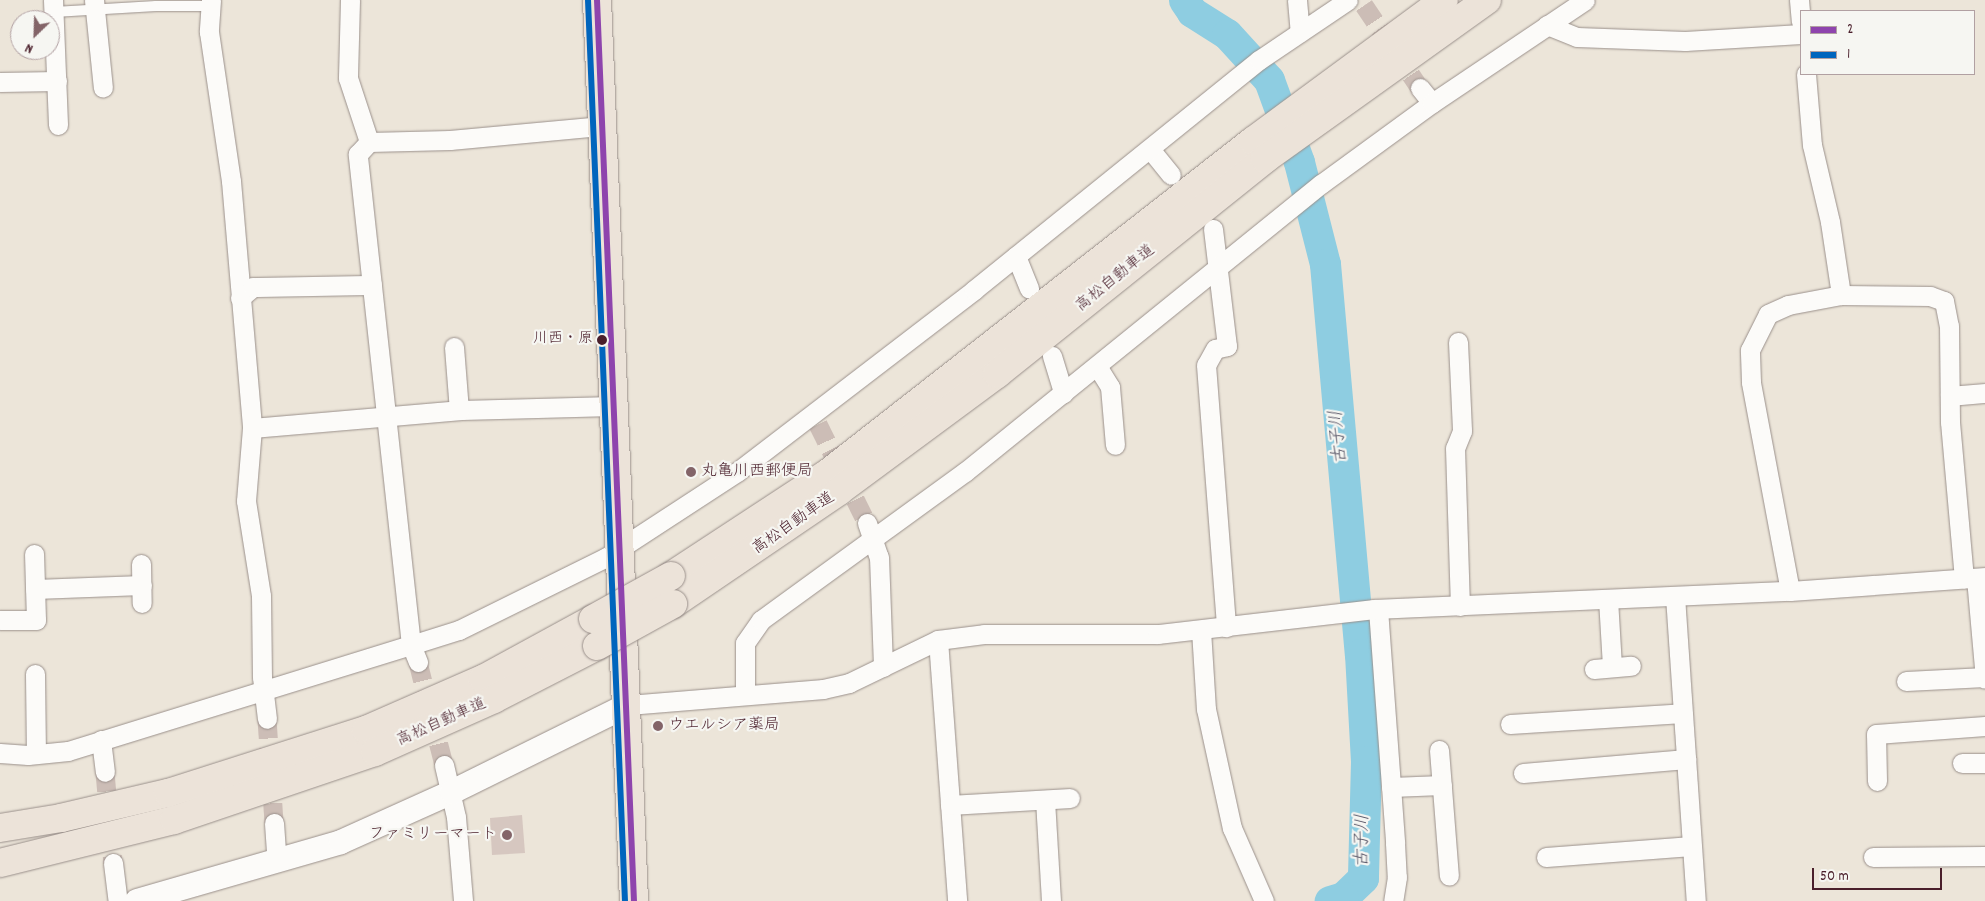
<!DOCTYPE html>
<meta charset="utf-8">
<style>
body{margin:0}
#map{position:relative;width:1985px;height:901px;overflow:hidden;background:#ece5d9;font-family:Dekko,"Klee One",sans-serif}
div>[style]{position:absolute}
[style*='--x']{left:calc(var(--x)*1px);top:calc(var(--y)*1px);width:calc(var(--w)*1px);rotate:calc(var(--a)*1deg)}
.river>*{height:31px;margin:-15.5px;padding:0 15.5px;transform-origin:15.5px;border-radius:15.5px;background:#8ecde1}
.building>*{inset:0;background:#d6c7c0}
.minor-tunnel>*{height:19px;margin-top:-9.5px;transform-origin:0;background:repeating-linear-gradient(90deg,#ccbdb6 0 19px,transparent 0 28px)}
.roads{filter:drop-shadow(0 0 1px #9a908b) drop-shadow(0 0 1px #9a908b)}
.service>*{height:10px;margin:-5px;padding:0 5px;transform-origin:5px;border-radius:5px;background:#fcfbf9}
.minor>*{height:19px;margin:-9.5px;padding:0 9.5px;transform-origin:9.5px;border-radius:9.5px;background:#fcfbf9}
.tertiary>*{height:24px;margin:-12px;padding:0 12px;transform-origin:12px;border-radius:12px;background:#fcfbf9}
.primary>*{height:28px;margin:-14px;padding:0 14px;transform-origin:14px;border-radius:14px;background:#ece3d9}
.motorway>*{height:28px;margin:-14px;padding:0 14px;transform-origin:14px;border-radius:14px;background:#ece3d9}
.bridges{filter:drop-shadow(0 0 1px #9a908b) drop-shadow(0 0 1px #9a908b)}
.motorway-bridge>*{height:28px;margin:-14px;padding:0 14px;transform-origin:14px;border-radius:14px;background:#ece3d9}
.bus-1>*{height:6px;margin:-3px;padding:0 3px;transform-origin:3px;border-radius:3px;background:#8e44ad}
.bus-2>*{height:6px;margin:-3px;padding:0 3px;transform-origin:3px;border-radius:3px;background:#0065bd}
.dots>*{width:14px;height:14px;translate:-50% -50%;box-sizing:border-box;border:2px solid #f6f6f2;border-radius:50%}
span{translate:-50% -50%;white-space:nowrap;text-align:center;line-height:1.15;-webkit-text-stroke:4.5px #f6f6f2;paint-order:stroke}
.bus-label{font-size:15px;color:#4a1f2b}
.right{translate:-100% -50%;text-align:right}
.street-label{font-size:16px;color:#4a1f2b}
.poi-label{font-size:16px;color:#4a1f2b}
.left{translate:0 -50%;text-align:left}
.water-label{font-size:18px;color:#525062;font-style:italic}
.legend{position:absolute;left:1800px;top:10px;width:175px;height:65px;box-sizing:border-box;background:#f6f6f2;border:1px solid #b1a0a2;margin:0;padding:6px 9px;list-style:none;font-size:15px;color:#4a1f2b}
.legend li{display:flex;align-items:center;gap:10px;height:25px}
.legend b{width:25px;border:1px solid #b1a0a2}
.north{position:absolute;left:10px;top:10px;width:50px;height:50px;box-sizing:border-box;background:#f6f6f2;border:1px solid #b1a0a2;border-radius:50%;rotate:204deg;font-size:14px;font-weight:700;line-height:20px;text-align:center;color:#4a1f2b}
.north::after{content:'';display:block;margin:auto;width:18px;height:22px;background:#836468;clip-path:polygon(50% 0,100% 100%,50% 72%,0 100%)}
.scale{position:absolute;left:1812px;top:868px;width:130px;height:22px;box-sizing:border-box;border:2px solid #4a1f2b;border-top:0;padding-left:6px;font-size:15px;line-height:18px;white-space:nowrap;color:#4a1f2b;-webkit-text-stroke:4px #f6f6f2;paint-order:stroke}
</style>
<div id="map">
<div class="river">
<div style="--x:1184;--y:0;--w:14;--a:56"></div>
<div style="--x:1192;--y:12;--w:41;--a:32.2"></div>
<div style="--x:1227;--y:34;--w:62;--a:47.6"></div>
<div style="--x:1269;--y:80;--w:87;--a:69.9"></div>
<div style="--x:1299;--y:162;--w:105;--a:75.7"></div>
<div style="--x:1325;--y:264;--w:392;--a:84.9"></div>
<div style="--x:1360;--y:654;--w:107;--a:86.8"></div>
<div style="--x:1366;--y:761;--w:117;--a:91.5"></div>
<div style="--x:1363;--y:878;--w:28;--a:136"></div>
<div style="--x:1343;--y:897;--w:14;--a:163"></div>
</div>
<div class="building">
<div style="clip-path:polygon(522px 815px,525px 853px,492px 855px,490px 818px)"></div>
</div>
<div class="minor-tunnel">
<div style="--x:1364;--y:5;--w:100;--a:56"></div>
<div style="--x:818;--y:424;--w:110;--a:63.7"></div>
<div style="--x:418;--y:662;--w:106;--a:75.8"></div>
<div style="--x:267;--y:719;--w:104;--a:86.1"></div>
<div style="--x:105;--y:772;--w:91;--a:85"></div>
</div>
<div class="roads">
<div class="service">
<div style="--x:54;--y:12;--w:102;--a:-3.4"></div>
<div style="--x:156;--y:6;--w:55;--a:0"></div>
</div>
<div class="minor">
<div style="--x:53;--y:0;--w:125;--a:87.7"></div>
<div style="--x:94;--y:0;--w:88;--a:84.2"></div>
<div style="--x:211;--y:0;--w:32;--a:94"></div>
<div style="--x:209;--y:32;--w:151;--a:81.6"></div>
<div style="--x:231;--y:181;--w:248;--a:85.1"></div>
<div style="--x:252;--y:428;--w:210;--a:-4.9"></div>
<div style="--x:461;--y:410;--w:152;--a:-1.5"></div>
<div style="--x:350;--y:0;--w:78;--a:91.5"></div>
<div style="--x:348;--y:78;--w:67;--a:71.8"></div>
<div style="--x:1297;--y:0;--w:32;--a:85"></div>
<div style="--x:1799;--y:0;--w:21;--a:85"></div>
<div style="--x:1547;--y:25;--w:32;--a:22"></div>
<div style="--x:1577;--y:37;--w:108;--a:2.1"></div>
<div style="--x:1685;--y:41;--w:116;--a:-3.5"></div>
<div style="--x:1806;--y:74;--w:71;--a:85.2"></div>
<div style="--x:1812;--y:145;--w:79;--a:76.8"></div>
<div style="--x:1830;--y:222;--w:74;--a:81.4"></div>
<div style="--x:0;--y:82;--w:57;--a:-1"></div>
<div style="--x:1420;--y:88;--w:19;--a:51"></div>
<div style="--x:1150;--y:149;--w:33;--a:51"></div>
<div style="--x:1213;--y:229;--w:118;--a:83.2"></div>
<div style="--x:1227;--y:346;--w:12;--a:166"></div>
<div style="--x:1215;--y:349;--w:18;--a:119"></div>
<div style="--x:1206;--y:365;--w:263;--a:85.6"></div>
<div style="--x:1016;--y:256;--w:35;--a:68"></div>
<div style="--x:240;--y:298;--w:17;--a:-40"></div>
<div style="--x:253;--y:287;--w:119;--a:-1"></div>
<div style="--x:1458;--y:342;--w:89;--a:87.4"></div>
<div style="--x:1462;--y:431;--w:18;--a:112"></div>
<div style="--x:1455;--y:448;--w:158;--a:88.2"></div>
<div style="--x:454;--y:347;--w:63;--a:85.5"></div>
<div style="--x:1052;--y:356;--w:39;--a:73"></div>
<div style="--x:1097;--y:366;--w:25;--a:58"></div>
<div style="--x:1110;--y:387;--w:58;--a:85.1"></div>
<div style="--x:1950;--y:396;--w:35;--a:-5"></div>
<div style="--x:252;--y:428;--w:73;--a:94.7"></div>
<div style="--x:246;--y:501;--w:96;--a:81"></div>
<div style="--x:261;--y:596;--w:81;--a:89.3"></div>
<div style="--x:262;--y:677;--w:42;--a:83.2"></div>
<div style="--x:867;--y:523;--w:36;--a:71"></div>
<div style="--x:879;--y:557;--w:110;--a:87.9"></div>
<div style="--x:141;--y:564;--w:39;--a:89"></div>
<div style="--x:1976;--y:578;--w:101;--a:84.9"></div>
<div style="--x:35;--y:589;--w:107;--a:-2.1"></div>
<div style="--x:1790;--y:591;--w:213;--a:-100.6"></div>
<div style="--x:1751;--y:382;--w:32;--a:-92"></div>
<div style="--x:1750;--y:350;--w:40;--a:-63.4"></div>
<div style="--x:1768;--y:314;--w:22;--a:-24"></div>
<div style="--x:1788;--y:305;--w:54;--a:-10.7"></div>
<div style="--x:1841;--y:295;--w:89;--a:0.6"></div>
<div style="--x:1930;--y:296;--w:15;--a:20"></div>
<div style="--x:1944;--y:301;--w:25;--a:79"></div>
<div style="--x:1949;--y:326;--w:96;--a:89.4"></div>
<div style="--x:1950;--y:422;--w:157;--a:84.9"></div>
<div style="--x:1675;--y:596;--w:306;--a:86.1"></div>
<div style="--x:1608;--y:599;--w:68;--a:86.6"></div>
<div style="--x:1378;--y:609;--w:235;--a:85.8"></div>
<div style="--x:1395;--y:843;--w:34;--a:87"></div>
<div style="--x:1397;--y:877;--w:24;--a:99"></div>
<div style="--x:0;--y:620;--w:36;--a:0"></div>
<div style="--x:36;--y:620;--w:66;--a:-91.7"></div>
<div style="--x:1201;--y:630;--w:79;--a:86.4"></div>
<div style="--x:1206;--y:709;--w:122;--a:77.7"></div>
<div style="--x:1232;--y:828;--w:80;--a:66.3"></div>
<div style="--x:938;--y:640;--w:262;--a:85.8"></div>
<div style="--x:418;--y:662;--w:18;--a:-112"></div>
<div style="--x:411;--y:645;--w:494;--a:-96.2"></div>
<div style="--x:358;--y:154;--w:16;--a:-47"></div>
<div style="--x:369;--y:142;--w:81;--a:-1.4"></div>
<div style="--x:450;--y:140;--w:153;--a:-5.3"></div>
<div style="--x:1594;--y:669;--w:37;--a:-5"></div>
<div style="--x:35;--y:674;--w:80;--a:89.3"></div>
<div style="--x:1906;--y:681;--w:79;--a:-2.9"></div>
<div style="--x:745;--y:693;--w:50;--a:-90"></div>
<div style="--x:745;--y:643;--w:28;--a:-55"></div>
<div style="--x:761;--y:620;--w:252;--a:-36"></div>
<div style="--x:965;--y:472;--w:458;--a:-39"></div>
<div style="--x:1321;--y:184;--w:137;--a:-36.1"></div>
<div style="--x:1432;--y:103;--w:184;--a:-33.9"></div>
<div style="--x:628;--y:705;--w:196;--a:-4.7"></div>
<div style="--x:823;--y:689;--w:27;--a:-13"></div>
<div style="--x:849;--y:683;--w:99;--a:-25.8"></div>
<div style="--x:938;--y:640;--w:46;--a:-7.4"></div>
<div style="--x:984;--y:634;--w:174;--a:0"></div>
<div style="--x:1158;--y:634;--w:217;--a:-6.6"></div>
<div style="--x:1374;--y:609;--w:416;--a:-2.5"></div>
<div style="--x:1790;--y:591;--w:196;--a:-4.1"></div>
<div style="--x:1510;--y:724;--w:173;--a:-3.6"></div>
<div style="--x:101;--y:740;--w:32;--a:83"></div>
<div style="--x:1439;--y:750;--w:126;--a:85.5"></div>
<div style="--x:0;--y:753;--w:28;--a:4"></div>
<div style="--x:28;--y:755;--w:40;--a:-5.7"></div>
<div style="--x:68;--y:751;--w:359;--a:-17.2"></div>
<div style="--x:411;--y:645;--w:50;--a:-17.4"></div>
<div style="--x:459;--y:630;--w:163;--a:-26.3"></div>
<div style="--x:605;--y:558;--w:158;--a:-33.1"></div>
<div style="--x:737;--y:472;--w:299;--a:-37.5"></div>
<div style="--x:974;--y:290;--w:366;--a:-38.9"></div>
<div style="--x:1259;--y:60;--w:107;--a:-34"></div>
<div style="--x:1962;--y:763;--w:23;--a:0"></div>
<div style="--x:444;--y:765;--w:53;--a:77"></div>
<div style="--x:456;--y:817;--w:84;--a:85.2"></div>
<div style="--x:1523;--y:773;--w:164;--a:-4.9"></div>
<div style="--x:1877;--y:781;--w:47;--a:-91.2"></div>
<div style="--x:1876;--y:734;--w:109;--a:-4.2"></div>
<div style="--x:1391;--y:787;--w:51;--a:-2.2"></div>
<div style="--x:1045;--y:800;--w:101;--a:86.6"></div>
<div style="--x:950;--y:805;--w:120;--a:-3.3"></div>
<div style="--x:274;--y:823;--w:39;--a:86"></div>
<div style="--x:1546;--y:857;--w:146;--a:-4.3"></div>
<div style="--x:1873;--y:857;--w:112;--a:-0.5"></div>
<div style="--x:113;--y:863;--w:38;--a:83"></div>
</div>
<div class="tertiary">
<div style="--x:137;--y:901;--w:212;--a:-16.1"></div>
<div style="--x:341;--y:842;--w:122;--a:-24.2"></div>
<div style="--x:452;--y:792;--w:196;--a:-26.3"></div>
</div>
<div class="primary">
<div style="--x:597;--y:0;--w:902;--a:87.65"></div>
</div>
<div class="motorway">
<div style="--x:671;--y:576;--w:188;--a:-33.3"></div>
<div style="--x:828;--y:473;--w:539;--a:-38"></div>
<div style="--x:1253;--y:141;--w:237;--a:-36.4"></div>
<div style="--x:673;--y:604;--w:201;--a:-34.2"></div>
<div style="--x:839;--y:491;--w:197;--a:-36.5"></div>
<div style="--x:997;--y:374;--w:344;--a:-38.7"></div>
<div style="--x:1265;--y:159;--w:273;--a:-35.6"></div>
<div style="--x:0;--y:828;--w:62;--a:-9.3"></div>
<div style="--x:61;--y:818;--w:110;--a:-13.2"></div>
<div style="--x:168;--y:793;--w:208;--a:-17.7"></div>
<div style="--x:366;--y:730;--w:128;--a:-23.6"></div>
<div style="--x:483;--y:679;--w:125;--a:-28.6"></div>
<div style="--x:0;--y:863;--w:179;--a:-13.9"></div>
<div style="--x:174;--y:820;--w:212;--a:-18.7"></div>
<div style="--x:375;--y:752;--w:130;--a:-24"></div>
<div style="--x:494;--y:699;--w:116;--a:-27.2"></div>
</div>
</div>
<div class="bridges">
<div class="motorway-bridge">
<div style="--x:593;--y:619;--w:89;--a:-28.9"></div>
<div style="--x:597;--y:646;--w:87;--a:-28.9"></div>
</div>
</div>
<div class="bus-1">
<div style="--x:597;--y:0;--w:902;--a:87.65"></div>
</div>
<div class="bus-2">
<div style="--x:588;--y:0;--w:902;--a:87.65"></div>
</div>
<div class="dots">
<div style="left:602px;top:340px;background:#4a1f2b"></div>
<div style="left:691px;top:472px;background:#836468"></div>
<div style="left:658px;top:726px;background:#836468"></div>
<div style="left:507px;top:835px;background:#836468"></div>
</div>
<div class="bus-label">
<span class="right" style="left:593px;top:340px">川西・原</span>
</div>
<div class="street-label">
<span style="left:1116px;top:279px;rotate:-39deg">高松自動車道</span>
<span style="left:794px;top:524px;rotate:-35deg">高松自動車道</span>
<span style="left:442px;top:723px;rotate:-24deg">高松自動車道</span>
</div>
<div class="poi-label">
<span class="left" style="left:701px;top:472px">丸亀川西郵便局</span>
<span class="left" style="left:668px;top:726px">ウエルシア薬局</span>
<span class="right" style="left:497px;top:835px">ファミリーマート</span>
</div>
<div class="water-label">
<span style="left:1340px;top:437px;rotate:-95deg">古子川</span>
<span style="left:1364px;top:841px;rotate:-89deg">古子川</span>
</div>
<ul class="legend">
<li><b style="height:6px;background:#8e44ad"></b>2</li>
<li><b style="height:6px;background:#0065bd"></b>1</li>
</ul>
<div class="north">N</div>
<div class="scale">50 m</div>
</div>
